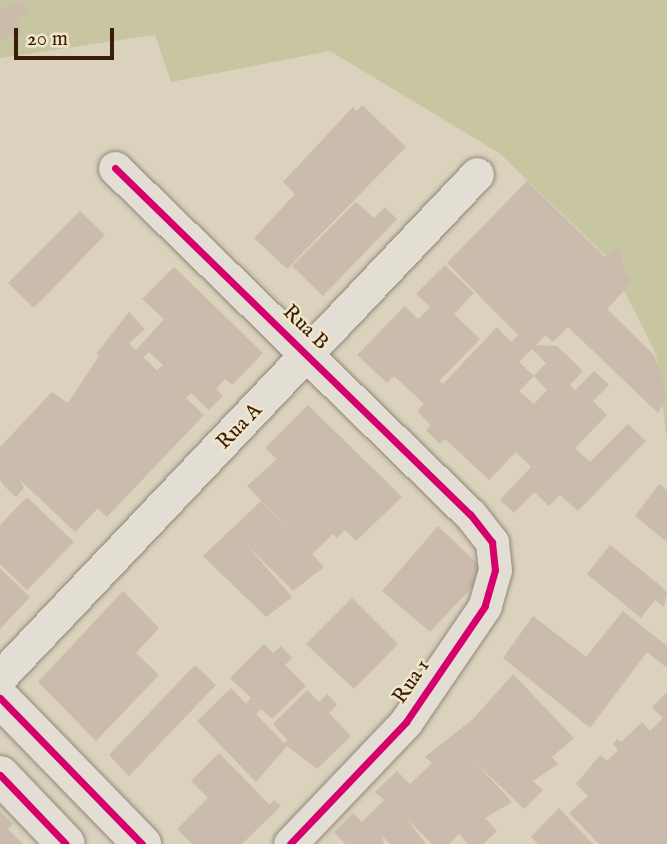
<!DOCTYPE html>
<style>
body{margin:0}
#map{position:relative;width:667px;height:844px;overflow:hidden;background:#dad2bd;font-family:"IM FELL English",serif}
div>[style]{position:absolute}
[style*='--x']{left:calc(var(--x)*1px);top:calc(var(--y)*1px);width:calc(var(--w)*1px);rotate:calc(var(--a)*1deg)}
.green>*{inset:0;background:#c8c6a0}
.building>*{inset:0;background:#cbbbac}
.roads{filter:drop-shadow(0 0 2px #91887a) drop-shadow(0 0 2px #91887a)}
.minor>*{height:33px;margin:-16.5px;padding:0 16.5px;transform-origin:16.5px;border-radius:16.5px;background:#e2ded3}
.tertiary>*{height:38px;margin:-19px;padding:0 19px;transform-origin:19px;border-radius:19px;background:#e2ded3}
.cycleway>*{height:7px;margin:-3.5px;padding:0 3.5px;transform-origin:3.5px;border-radius:3.5px;background:#d6006c}
span{translate:-50% -50%;white-space:nowrap;text-align:center;line-height:1.15;-webkit-text-stroke:5px #efe6cc;paint-order:stroke}
.street-label{font-size:21px;color:#3c1e08}
.scale{position:absolute;left:14px;top:28px;width:100px;height:32px;box-sizing:border-box;border:4px solid #3c1e08;border-top:0;padding-left:9px;font-size:21px;line-height:24px;white-space:nowrap;color:#3c1e08;-webkit-text-stroke:5px #efe6cc;paint-order:stroke}
</style>
<div id="map">
<div class="green">
<div style="clip-path:polygon(0 0,667px 0,667px 441px,656px 354px,607px 257px,499px 153px,330px 51px,171px 82px,155px 35px,0 58px)"></div>
</div>
<div class="building">
<div style="clip-path:polygon(22px 0,30px 12px,16px 19px,23px 35px,13px 39px,11px 34px,0 42px,0 10px)"></div>
<div style="clip-path:polygon(362px 105px,406px 147px,287px 269px,254px 238px,295px 194px,283px 182px,353px 107px,357px 111px)"></div>
<div style="clip-path:polygon(evenodd,527px 181px,605px 257px,616px 247px,620px 251px,625px 275px,633px 281px,607px 309px,654px 355px,665px 386px,661px 391px,667px 397px,658px 413px,568px 327px,553px 342px,545px 335px,536px 345px,557px 346px,583px 371px,570px 385px,575px 390px,594px 371px,609px 385px,593px 401px,607px 415px,575px 448px,590px 462px,628px 424px,646px 441px,578px 511px,560px 495px,549px 506px,534px 492px,514px 513px,500px 500px,531px 467px,516px 452px,489px 480px,445px 439px,440px 444px,426px 430px,431px 425px,417px 411px,424px 404px,394px 376px,387px 383px,357px 355px,405px 306px,418px 319px,430px 307px,416px 294px,445px 265px,474px 293px,454px 314px,480px 339px,439px 381px,443px 384px,497px 327px,511px 342px,518px 335px,447px 263px,527px 181px,532px 349px,546px 363px,534px 376px,547px 390px,534px 404px,519px 391px,534px 376px,519px 362px,532px 349px)"></div>
<div style="clip-path:polygon(356px 202px,374px 218px,385px 207px,397px 219px,323px 296px,292px 266px)"></div>
<div style="clip-path:polygon(80px 211px,105px 235px,34px 308px,8px 283px)"></div>
<div style="clip-path:polygon(evenodd,174px 267px,263px 353px,232px 385px,225px 379px,216px 389px,223px 396px,209px 410px,191px 393px,186px 398px,204px 415px,107px 517px,98px 508px,75px 532px,20px 480px,24px 488px,16px 497px,5px 487px,0 480px,0 447px,52px 392px,68px 403px,99px 356px,96px 354px,129px 312px,145px 329px,129px 343px,136px 350px,164px 319px,142px 299px,174px 267px,149px 352px,163px 365px,157px 370px,143px 357px,149px 352px)"></div>
<div style="clip-path:polygon(308px 405px,402px 497px,356px 541px,345px 530px,337px 538px,333px 534px,312px 554px,324px 567px,293px 591px,246px 544px,292px 597px,266px 617px,203px 556px,261px 501px,302px 542px,247px 486px,277px 459px,265px 448px)"></div>
<div style="clip-path:polygon(659px 484px,667px 490px,667px 542px,635px 516px)"></div>
<div style="clip-path:polygon(27px 497px,74px 542px,27px 590px,0 564px,0 525px)"></div>
<div style="clip-path:polygon(438px 526px,486px 572px,430px 632px,382px 591px)"></div>
<div style="clip-path:polygon(610px 545px,662px 587px,667px 593px,664px 607px,655px 600px,641px 618px,587px 574px)"></div>
<div style="clip-path:polygon(0 568px,30px 597px,0 629px)"></div>
<div style="clip-path:polygon(123px 591px,159px 628px,136px 653px,159px 675px,96px 741px,38px 682px)"></div>
<div style="clip-path:polygon(352px 598px,398px 644px,354px 689px,306px 644px)"></div>
<div style="clip-path:polygon(623px 611px,667px 646px,667px 668px,647px 652px,590px 728px,503px 658px,533px 616px,586px 657px)"></div>
<div style="clip-path:polygon(264px 644px,273px 653px,281px 646px,292px 658px,285px 665px,306px 686px,272px 719px,261px 709px,256px 714px,284px 743px,287px 740px,273px 724px,307px 690px,319px 702px,327px 694px,337px 705px,329px 713px,351px 736px,317px 769px,287px 746px,256px 782px,197px 721px,231px 688px,246px 704px,251px 698px,230px 678px)"></div>
<div style="clip-path:polygon(195px 665px,216px 685px,129px 776px,109px 755px)"></div>
<div style="clip-path:polygon(513px 674px,574px 738px,552px 757px,558px 764px,533px 781px,543px 790px,524px 809px,473px 760px,512px 802px,485px 818px,497px 831px,483px 844px,468px 844px,459px 834px,449px 844px,432px 844px,407px 819px,426px 844px,390px 844px,382px 836px,384px 844px,345px 844px,334px 832px,353px 813px,362px 822px,384px 800px,375px 792px,397px 771px,410px 784px,432px 763px,425px 757px,473px 719px)"></div>
<div style="clip-path:polygon(667px 692px,667px 844px,599px 844px,569px 813px,588px 796px,576px 784px,600px 755px,607px 761px,618px 750px,613px 744px,617px 739px,621px 742px,642px 722px,650px 731px,663px 718px,652px 707px)"></div>
<div style="clip-path:polygon(219px 753px,270px 805px,274px 800px,281px 806px,242px 844px,192px 844px,177px 829px,208px 798px,191px 781px)"></div>
<div style="clip-path:polygon(559px 808px,593px 844px,538px 844px,531px 837px)"></div>
<div style="clip-path:polygon(0 811px,13px 824px,8px 829px,23px 844px,0 844px)"></div>
</div>
<div class="roads">
<div class="minor">
<div style="--x:115;--y:168;--w:496;--a:44.3"></div>
<div style="--x:470;--y:514;--w:36;--a:52"></div>
<div style="--x:492;--y:542;--w:28;--a:84"></div>
<div style="--x:495;--y:570;--w:37;--a:106"></div>
<div style="--x:485;--y:606;--w:140;--a:124.3"></div>
<div style="--x:406;--y:722;--w:168;--a:133.6"></div>
<div style="--x:0;--y:677;--w:693;--a:-46.52"></div>
</div>
<div class="tertiary">
<div style="--x:0;--y:698;--w:204;--a:45.8"></div>
<div style="--x:0;--y:775;--w:95;--a:46.3"></div>
</div>
</div>
<div class="cycleway">
<div style="--x:115;--y:168;--w:496;--a:44.3"></div>
<div style="--x:470;--y:514;--w:36;--a:52"></div>
<div style="--x:492;--y:542;--w:28;--a:84"></div>
<div style="--x:495;--y:570;--w:37;--a:106"></div>
<div style="--x:485;--y:606;--w:140;--a:124.3"></div>
<div style="--x:406;--y:722;--w:168;--a:133.6"></div>
<div style="--x:0;--y:698;--w:204;--a:45.8"></div>
<div style="--x:0;--y:775;--w:95;--a:46.3"></div>
</div>
<div class="street-label">
<span style="left:305px;top:328px;rotate:44deg">Rua B</span>
<span style="left:240px;top:427px;rotate:-46deg">Rua A</span>
<span style="left:412px;top:682px;rotate:-56deg">Rua 1</span>
</div>
<div class="scale">20 m</div>
</div>
